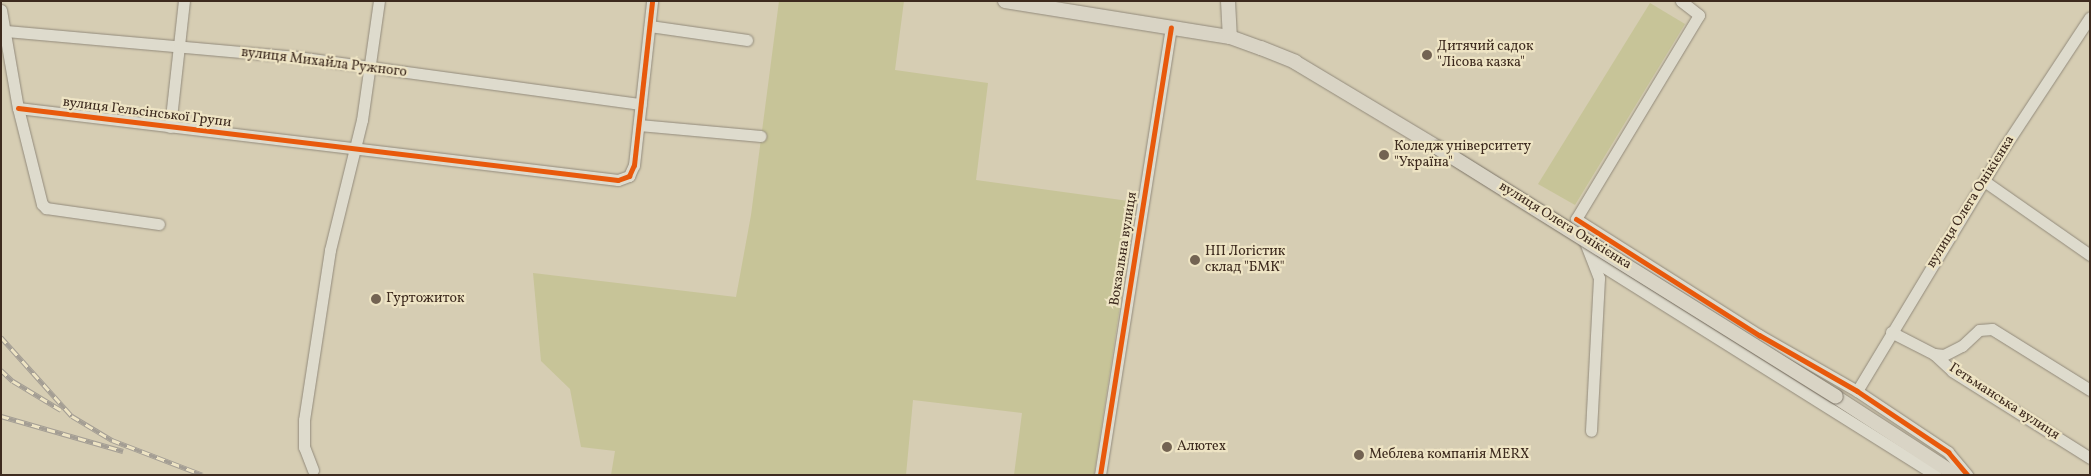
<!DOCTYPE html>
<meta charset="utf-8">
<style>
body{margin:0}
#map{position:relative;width:2091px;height:476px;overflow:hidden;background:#d6cdb3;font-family:Vollkorn,serif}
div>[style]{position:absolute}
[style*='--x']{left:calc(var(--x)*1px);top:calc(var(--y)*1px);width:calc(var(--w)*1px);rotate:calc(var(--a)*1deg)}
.green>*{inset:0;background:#c7c498}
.roads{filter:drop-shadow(0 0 1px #928a7b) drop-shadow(0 0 1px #928a7b)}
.minor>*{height:11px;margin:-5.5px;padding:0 5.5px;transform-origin:5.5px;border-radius:5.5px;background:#dedbcd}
.major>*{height:14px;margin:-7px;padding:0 7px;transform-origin:7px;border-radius:7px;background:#d9d4c5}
.rail>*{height:4.5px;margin-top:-2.25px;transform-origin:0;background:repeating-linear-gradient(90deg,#eee4c4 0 8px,#a49e94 0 16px);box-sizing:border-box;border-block:1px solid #a49e94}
.bridges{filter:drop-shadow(0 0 1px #7c7467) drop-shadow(0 0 1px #7c7467)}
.major-bridge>*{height:14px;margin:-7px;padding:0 7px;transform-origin:7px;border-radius:7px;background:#d9d4c5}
.cycleway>*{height:5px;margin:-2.5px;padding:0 2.5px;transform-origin:2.5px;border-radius:2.5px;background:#e8590c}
.dots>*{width:14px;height:14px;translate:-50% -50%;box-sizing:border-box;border:2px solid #eee4c4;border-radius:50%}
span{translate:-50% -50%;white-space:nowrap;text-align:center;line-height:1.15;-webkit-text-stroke:4.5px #eee4c4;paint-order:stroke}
.poi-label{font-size:14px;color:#3d2a1e}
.left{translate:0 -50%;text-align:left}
.street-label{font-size:14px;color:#3d2a1e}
.frame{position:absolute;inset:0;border:2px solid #3d2a1e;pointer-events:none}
</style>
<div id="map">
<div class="green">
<div style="clip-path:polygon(779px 1px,904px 1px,895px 70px,988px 83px,976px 180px,1136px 202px,1094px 475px,1014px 475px,1022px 413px,913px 400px,906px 475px,611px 475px,615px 451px,581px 447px,570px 389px,541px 361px,533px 273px,736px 297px,751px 215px)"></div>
<div style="clip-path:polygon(1650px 3px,1685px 24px,1575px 205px,1538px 184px)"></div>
</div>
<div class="roads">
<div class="minor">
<div style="--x:1;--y:10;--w:99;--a:80.2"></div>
<div style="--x:18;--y:108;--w:99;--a:76"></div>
<div style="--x:42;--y:204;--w:6;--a:45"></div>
<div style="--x:46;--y:208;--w:114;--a:8.1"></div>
<div style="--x:650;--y:26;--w:98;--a:8.2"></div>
<div style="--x:6;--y:31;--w:292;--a:5.1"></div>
<div style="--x:297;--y:57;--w:347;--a:7.8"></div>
<div style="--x:18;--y:108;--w:604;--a:6.84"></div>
<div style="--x:618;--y:180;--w:12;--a:-20"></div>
<div style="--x:629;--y:176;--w:12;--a:-66"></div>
<div style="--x:634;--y:165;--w:165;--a:-83.7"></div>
<div style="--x:639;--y:125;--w:122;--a:5.2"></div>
<div style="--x:170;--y:127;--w:127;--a:-83.7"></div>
<div style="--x:1984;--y:181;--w:129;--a:34.9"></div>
<div style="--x:1576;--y:219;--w:217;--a:32.4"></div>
<div style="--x:1759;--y:335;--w:113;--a:29.7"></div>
<div style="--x:1857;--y:391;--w:110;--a:33.8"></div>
<div style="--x:1948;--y:452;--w:30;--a:50"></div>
<div style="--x:1576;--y:219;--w:238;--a:-58.9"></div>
<div style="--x:1699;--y:15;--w:23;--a:-142"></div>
<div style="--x:1583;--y:237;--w:44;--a:68.7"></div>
<div style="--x:1599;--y:278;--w:153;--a:93"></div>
<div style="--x:1593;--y:260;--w:405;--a:32.1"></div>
<div style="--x:1891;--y:332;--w:48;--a:27.1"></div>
<div style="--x:1934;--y:354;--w:25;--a:43"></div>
<div style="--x:1952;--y:371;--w:163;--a:32.2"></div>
<div style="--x:1934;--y:354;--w:10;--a:6"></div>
<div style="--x:1944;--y:355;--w:20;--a:-27"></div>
<div style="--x:1962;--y:346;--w:23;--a:-43"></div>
<div style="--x:1979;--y:330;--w:13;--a:-4"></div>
<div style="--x:1992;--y:329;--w:115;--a:31.9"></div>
<div style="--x:1857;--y:391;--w:286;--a:-58.9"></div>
<div style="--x:2005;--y:146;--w:154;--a:-56.6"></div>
<div style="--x:313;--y:470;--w:25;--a:-111"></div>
<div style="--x:304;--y:447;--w:27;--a:-90"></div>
<div style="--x:304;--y:420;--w:172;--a:-81.3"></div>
<div style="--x:330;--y:250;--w:134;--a:-76.2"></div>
<div style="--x:362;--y:120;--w:120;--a:-81.9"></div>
<div style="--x:1100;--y:475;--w:453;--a:-81"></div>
</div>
<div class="major">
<div style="--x:1005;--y:1;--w:228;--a:9.1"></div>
<div style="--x:1230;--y:37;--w:33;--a:20"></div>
<div style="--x:1261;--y:48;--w:37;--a:22"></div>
<div style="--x:1295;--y:62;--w:167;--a:31"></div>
<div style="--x:1228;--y:1;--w:36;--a:87"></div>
<div style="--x:1836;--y:397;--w:143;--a:33"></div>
</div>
</div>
<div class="rail">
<div style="--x:1;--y:337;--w:106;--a:48.1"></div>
<div style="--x:72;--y:416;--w:47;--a:31"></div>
<div style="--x:112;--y:440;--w:97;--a:21"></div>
<div style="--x:1;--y:370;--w:16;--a:43"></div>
<div style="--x:13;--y:381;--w:56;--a:31.1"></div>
<div style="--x:1;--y:416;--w:127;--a:16"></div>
</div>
<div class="bridges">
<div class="major-bridge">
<div style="--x:1438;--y:148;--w:469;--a:32"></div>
</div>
</div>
<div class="cycleway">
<div style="--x:18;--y:108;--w:604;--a:6.84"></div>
<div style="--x:618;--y:180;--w:12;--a:-20"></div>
<div style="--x:629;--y:176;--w:12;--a:-66"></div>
<div style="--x:634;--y:165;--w:165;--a:-83.7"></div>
<div style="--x:1576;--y:219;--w:217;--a:32.4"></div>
<div style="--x:1759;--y:335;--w:113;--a:29.7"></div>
<div style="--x:1857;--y:391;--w:110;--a:33.8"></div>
<div style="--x:1948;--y:452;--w:30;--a:50"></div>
<div style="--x:1100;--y:475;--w:453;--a:-81"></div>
</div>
<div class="dots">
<div style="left:1427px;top:55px;background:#736352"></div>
<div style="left:1384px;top:155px;background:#736352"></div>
<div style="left:1195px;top:260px;background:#736352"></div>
<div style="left:376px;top:299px;background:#736352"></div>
<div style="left:1167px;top:447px;background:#736352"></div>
<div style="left:1359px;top:455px;background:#736352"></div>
</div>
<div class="poi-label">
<span class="left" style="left:1437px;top:55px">Дитячий садок<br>"Лісова казка"</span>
<span class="left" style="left:1394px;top:155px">Коледж університету<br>"Україна"</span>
<span class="left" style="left:1205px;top:260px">НП Логістик<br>склад "БМК"</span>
<span class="left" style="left:386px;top:299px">Гуртожиток</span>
<span class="left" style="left:1177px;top:447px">Алютех</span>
<span class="left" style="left:1369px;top:455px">Меблева компанія MERX</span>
</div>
<div class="street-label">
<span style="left:324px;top:63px;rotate:7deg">вулиця Михайла Ружного</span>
<span style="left:147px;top:113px;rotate:7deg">вулиця Гельсінської Групи</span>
<span style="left:1971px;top:202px;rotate:-58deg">вулиця Олега Онікієнка</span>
<span style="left:1565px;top:226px;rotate:32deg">вулиця Олега Онікієнка</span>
<span style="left:1124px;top:249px;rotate:-81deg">Вокзальна вулиця</span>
<span style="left:2004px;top:402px;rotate:33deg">Гетьманська вулиця</span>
</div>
<div class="frame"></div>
</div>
